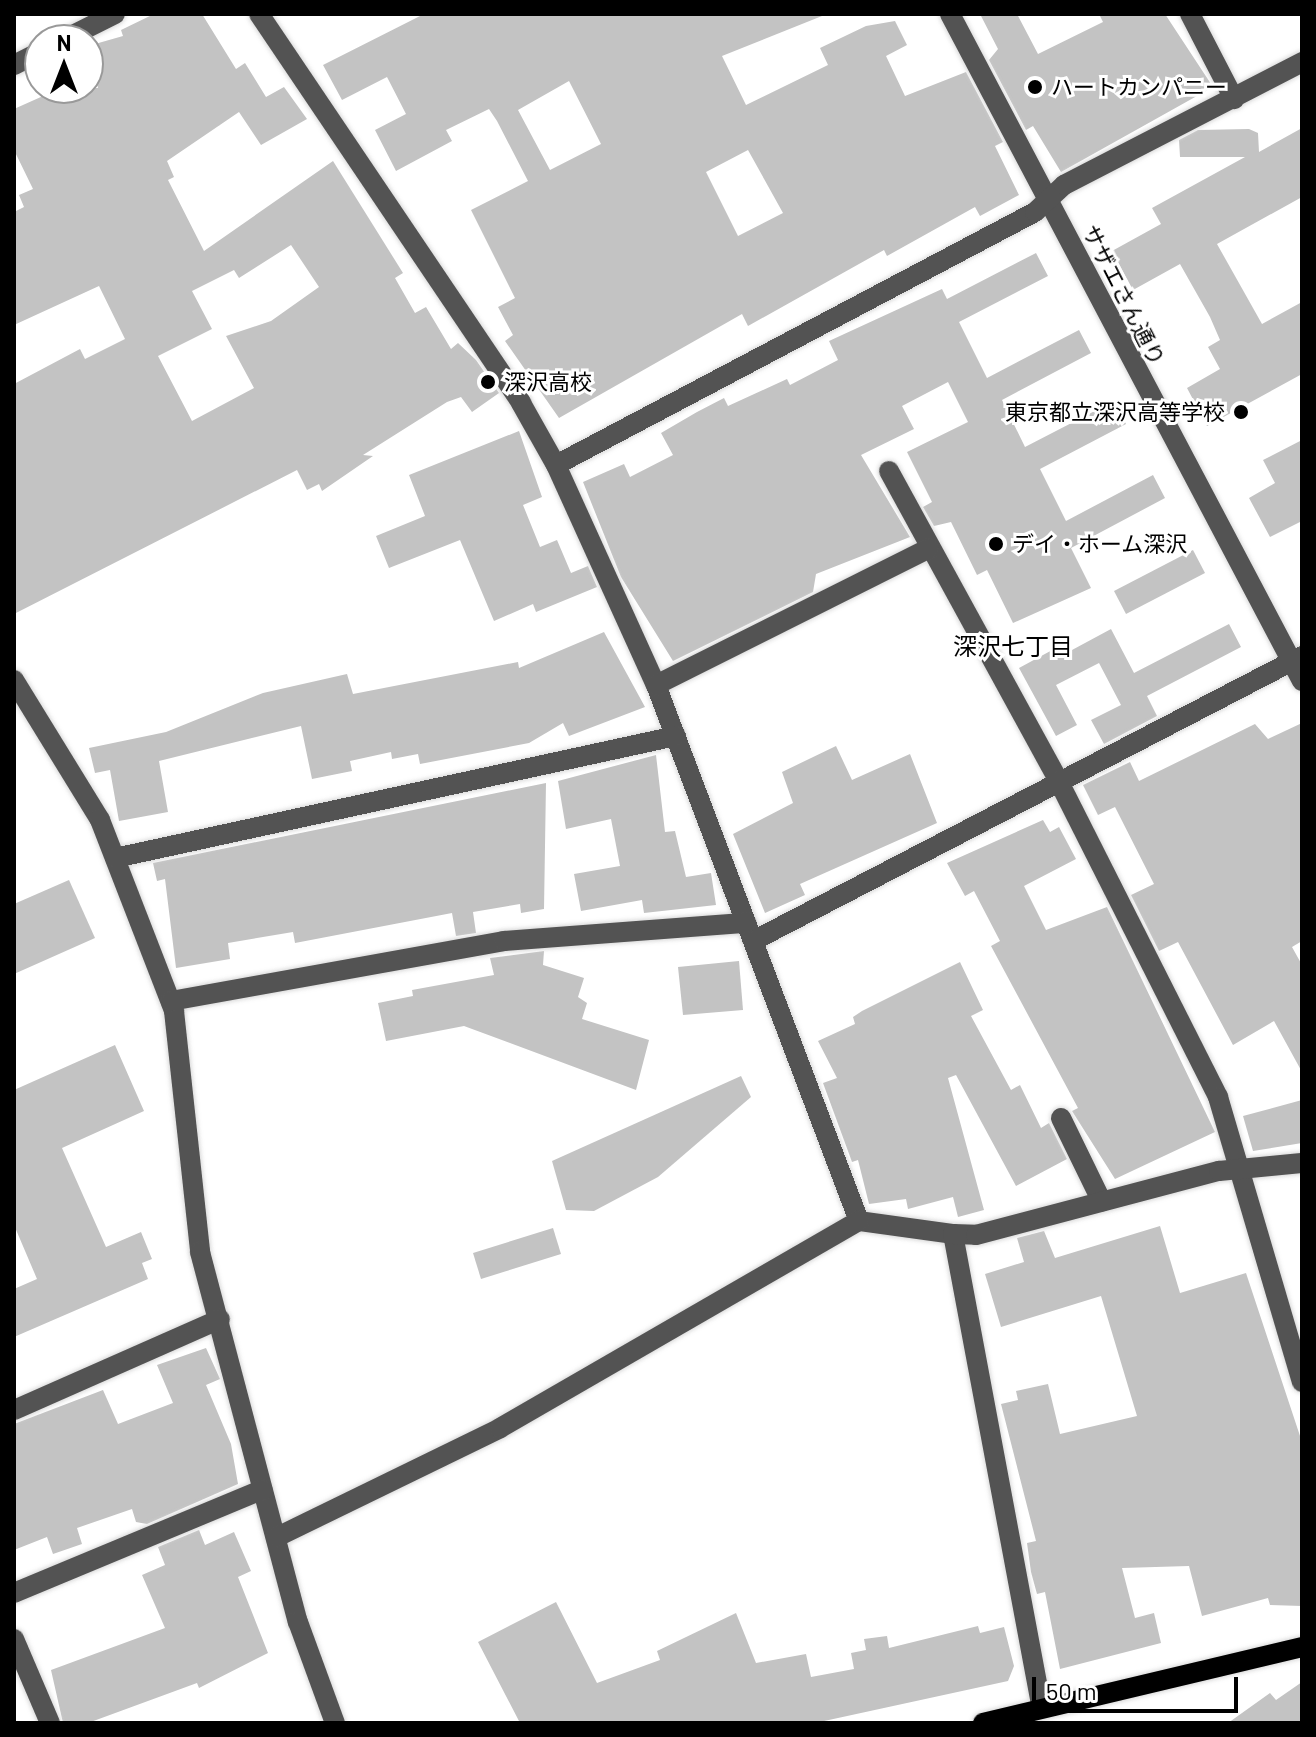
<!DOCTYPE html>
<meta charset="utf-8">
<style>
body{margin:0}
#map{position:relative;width:1316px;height:1737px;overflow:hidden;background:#fff;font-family:Barlow,"Noto Sans JP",sans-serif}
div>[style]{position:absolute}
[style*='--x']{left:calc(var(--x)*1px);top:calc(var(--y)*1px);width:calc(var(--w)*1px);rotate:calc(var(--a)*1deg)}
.building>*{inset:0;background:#c3c3c3}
.roads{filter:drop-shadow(0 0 2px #dbdbdb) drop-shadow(0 0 2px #dbdbdb)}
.minor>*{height:20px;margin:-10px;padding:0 10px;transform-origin:10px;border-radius:10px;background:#535353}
.major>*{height:20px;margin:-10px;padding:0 10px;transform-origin:10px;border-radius:10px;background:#000}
.dots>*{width:22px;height:22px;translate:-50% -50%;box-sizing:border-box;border:4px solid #fff;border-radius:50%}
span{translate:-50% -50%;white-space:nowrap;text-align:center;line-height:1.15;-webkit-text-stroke:6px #fff;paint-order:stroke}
.poi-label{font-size:22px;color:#000}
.left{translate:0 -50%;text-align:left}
.right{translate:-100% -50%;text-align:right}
.street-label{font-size:22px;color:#000}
.neighbourhood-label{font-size:24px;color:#000}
.frame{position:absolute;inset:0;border:16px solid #000;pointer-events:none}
.north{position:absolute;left:24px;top:24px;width:80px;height:80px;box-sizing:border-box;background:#fff;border:2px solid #999;border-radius:50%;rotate:0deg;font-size:22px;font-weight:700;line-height:32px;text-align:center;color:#000}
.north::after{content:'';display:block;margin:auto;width:28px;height:36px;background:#000;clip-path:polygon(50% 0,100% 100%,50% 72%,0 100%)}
.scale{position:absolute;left:1032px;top:1677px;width:206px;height:36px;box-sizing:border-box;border:4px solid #000;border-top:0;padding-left:10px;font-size:24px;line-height:28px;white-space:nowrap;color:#000;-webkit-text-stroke:6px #fff;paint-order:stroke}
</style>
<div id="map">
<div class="building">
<div style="clip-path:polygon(evenodd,154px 14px,202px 14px,236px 69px,245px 63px,266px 97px,284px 87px,307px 119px,261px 145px,239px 112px,167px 161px,174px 177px,168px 180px,204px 251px,333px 161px,403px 273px,395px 278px,415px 313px,426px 307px,451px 349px,458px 343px,476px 360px,499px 393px,472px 412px,461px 397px,447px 402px,363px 455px,373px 456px,322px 491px,319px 484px,307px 490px,297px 470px,14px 614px,14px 384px,80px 349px,85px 359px,125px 339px,99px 286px,14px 325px,14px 212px,24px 207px,19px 195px,33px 189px,14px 150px,14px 109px,61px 88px,98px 88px,88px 46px,123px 36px,121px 30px,154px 14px,291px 245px,319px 287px,271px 321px,226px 336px,254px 388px,192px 421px,158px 356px,212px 329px,192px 291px,234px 270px,239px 278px,291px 245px)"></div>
<div style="clip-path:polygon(evenodd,424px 14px,827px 14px,722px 56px,746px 105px,828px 65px,820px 48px,866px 26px,895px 21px,907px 45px,886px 56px,905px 96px,966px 72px,1003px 142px,995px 146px,1019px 195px,980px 216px,975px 207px,887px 256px,884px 250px,748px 326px,742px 314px,559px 418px,505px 341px,513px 335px,498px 307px,515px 298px,471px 210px,528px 181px,497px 121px,489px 109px,446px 130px,452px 141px,396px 171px,375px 130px,406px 114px,387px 77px,342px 100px,323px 65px,424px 14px,569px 81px,601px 144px,550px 170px,518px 110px,569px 81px,424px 14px,748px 150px,783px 213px,738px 236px,706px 172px,748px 150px)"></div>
<div style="clip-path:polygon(980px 14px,1017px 14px,1038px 54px,1103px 22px,1099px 14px,1165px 14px,1213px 87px,1061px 172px,1033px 126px,1026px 130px,989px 60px,998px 49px)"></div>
<div style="clip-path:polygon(1302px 128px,1302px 197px,1217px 244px,1262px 324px,1302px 302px,1302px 374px,1207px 426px,1187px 388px,1220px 369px,1208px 347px,1220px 340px,1210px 317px,1180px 264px,1133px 290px,1112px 251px,1161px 224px,1152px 208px,1245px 157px,1180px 157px,1179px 140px,1198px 130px,1249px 129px,1258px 133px,1259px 152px)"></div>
<div style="clip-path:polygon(1036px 253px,1048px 276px,959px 322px,987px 378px,1079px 330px,1091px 353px,1002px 400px,1025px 447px,1114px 401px,1126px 424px,1040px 469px,1066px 521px,1153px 475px,1165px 498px,1071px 548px,1091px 588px,1013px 623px,987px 570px,977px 575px,951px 522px,934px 526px,923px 507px,932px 502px,907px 452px,968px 422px,948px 382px,902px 406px,914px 429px,861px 455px,910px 537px,816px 574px,813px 592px,673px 661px,621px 577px,583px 482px,624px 464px,630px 477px,673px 455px,661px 433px,697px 412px,724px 398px,728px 406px,787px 379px,790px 385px,838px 360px,829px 341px,942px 289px,947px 299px)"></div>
<div style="clip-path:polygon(519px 431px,542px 497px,523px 505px,540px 547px,557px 540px,571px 573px,588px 566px,597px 587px,536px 612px,533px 604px,494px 621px,460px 540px,389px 568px,376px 536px,425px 516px,409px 475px)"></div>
<div style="clip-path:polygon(1302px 440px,1302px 521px,1270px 537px,1249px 498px,1275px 483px,1263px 460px)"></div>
<div style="clip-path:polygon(1193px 550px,1205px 573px,1126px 614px,1114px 591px)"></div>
<div style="clip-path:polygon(1229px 624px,1241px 647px,1147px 696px,1157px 716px,1104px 744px,1091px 720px,1121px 705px,1099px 663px,1056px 685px,1077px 725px,1056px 736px,1019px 668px,1067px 642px,1072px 650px,1111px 629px,1134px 673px)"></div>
<div style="clip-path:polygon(604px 632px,645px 707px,569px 736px,563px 723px,529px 743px,420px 764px,418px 754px,392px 759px,391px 752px,350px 761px,352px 771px,312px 779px,301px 726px,159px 761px,168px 812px,119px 821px,110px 770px,95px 773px,89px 748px,166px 732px,263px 693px,347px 674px,353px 694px,518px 662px,519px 668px)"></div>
<div style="clip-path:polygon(1302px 723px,1302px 941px,1292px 947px,1302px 965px,1302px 1072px,1274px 1021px,1233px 1045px,1178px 942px,1159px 951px,1131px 895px,1154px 884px,1115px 807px,1098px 815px,1083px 785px,1130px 762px,1139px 781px,1255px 724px,1268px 739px)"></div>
<div style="clip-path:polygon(836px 746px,852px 780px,910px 754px,937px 823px,800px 884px,805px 895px,765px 913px,733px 834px,793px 803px,782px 772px)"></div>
<div style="clip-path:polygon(656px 755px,665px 832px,675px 831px,686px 877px,711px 873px,716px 905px,644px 913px,642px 900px,581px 911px,574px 874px,620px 866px,611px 819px,566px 829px,558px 781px)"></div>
<div style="clip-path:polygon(546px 783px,544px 909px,521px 913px,520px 904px,473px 912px,476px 933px,456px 936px,452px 913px,295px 943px,293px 932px,228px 943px,230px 959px,176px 968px,165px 879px,157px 881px,153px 863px)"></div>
<div style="clip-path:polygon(1043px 820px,1050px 832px,1059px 827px,1076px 859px,1024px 886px,1046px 930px,1107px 907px,1215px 1132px,1115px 1179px,1072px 1111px,1078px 1108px,991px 946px,1000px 941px,974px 891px,965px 896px,947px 863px)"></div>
<div style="clip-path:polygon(69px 880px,95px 938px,14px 974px,14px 904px)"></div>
<div style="clip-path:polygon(544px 951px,543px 965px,584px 978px,578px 997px,587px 1003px,582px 1019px,649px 1040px,636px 1090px,464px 1026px,386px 1041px,378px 1003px,413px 996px,412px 990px,494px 975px,490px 958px)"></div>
<div style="clip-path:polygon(739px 961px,743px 1010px,683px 1015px,678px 967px)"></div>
<div style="clip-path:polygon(960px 962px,983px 1010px,971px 1016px,1011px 1090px,1020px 1085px,1041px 1128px,1049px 1123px,1067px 1159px,1016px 1186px,956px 1075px,948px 1078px,984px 1210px,958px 1217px,953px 1197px,908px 1209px,906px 1199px,869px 1204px,858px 1160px,852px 1162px,823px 1083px,837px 1078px,818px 1041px,855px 1024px,853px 1017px,862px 1011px)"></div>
<div style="clip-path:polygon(115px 1045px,144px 1111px,62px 1148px,106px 1247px,141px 1232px,152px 1259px,142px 1263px,148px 1279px,14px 1337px,14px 1289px,37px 1279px,14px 1225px,14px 1090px)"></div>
<div style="clip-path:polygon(741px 1076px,751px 1097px,658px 1177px,594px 1211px,566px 1210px,552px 1161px)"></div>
<div style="clip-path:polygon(1302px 1100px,1302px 1143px,1253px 1151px,1243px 1116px)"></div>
<div style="clip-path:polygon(1160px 1226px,1180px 1293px,1246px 1273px,1302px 1442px,1302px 1606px,1270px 1605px,1268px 1598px,1202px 1616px,1189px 1566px,1122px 1568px,1135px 1618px,1154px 1613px,1161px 1643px,1060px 1669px,1045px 1592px,1037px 1594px,1031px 1572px,1027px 1543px,1036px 1541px,1001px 1404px,1018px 1400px,1016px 1391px,1048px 1384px,1060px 1434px,1137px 1416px,1101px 1296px,1001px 1327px,985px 1274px,1024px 1262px,1017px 1238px,1044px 1231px,1055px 1258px)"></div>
<div style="clip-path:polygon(553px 1228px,561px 1254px,481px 1279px,473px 1253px)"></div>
<div style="clip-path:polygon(206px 1348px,220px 1379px,206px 1385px,231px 1444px,238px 1484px,147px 1524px,136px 1522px,132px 1509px,77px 1528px,82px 1544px,53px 1554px,47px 1537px,14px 1550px,14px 1424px,103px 1390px,118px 1424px,173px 1403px,157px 1365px)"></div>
<div style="clip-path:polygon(199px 1530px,205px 1545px,234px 1532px,251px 1571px,238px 1577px,268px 1653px,199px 1688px,197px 1683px,88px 1723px,63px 1723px,51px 1670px,165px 1628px,142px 1575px,165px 1565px,158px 1547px)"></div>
<div style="clip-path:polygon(556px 1602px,597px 1683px,660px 1660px,657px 1651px,736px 1613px,756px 1663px,806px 1654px,811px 1677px,854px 1669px,851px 1653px,866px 1650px,864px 1639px,887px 1636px,889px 1648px,978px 1626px,980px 1633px,1004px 1627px,1014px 1666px,1008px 1681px,815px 1723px,520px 1723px,478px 1642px)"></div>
<div style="clip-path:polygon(1302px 1682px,1302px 1723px,1228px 1723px,1270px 1693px,1276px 1700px)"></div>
</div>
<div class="roads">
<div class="minor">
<div style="--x:259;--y:14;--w:469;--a:56"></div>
<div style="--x:521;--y:403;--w:71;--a:60.6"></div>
<div style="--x:556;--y:465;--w:242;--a:65.6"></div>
<div style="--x:656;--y:685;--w:573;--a:69.26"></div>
<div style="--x:859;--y:1221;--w:95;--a:7.9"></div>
<div style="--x:953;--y:1234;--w:482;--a:79.4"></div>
<div style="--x:950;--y:14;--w:754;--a:62.18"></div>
<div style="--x:1190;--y:14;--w:96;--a:62.6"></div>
<div style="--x:63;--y:40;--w:58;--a:-26.6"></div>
<div style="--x:14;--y:65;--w:29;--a:-27"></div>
<div style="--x:556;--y:465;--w:542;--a:-27.84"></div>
<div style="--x:1035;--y:212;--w:40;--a:-43"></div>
<div style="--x:1064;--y:185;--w:268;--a:-27.3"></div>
<div style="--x:889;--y:471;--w:354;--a:61.3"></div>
<div style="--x:1059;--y:782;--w:353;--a:63.2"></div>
<div style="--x:1218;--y:1097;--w:297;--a:73.6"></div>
<div style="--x:14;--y:680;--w:164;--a:58.4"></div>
<div style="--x:100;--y:820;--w:205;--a:68.8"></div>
<div style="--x:174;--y:1011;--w:242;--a:83.8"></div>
<div style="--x:200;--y:1252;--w:383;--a:75.2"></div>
<div style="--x:298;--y:1622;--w:108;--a:69.9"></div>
<div style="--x:656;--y:685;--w:305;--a:-26.6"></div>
<div style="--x:115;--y:858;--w:574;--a:-12.27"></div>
<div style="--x:753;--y:941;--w:619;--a:-27.43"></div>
<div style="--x:171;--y:1001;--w:338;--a:-10.2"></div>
<div style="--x:504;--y:941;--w:243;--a:-4.3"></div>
<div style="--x:1061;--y:1118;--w:93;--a:64"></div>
<div style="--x:953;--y:1234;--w:23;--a:2"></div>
<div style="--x:976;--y:1235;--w:251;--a:-14.8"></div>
<div style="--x:1219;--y:1171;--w:83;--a:-5.5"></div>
<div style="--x:14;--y:1410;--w:225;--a:-23.8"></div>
<div style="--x:277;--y:1537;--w:248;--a:-26"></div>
<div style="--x:500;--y:1428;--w:414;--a:-30"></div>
<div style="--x:14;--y:1593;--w:269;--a:-22.6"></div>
<div style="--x:14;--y:1639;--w:91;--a:66.8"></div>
</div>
<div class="major">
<div style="--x:983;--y:1723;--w:328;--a:-13.4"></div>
</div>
</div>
<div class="dots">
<div style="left:1035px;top:87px;background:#000"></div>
<div style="left:488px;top:382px;background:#000"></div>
<div style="left:1241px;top:412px;background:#000"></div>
<div style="left:996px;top:544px;background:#000"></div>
</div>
<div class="poi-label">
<span class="left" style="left:1051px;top:87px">ハートカンパニー</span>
<span class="left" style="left:504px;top:382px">深沢高校</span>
<span class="right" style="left:1225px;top:412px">東京都立深沢高等学校</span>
<span class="left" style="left:1012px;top:544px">デイ・ホーム深沢</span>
</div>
<div class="street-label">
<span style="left:1124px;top:295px;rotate:63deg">サザエさん通り</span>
</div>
<div class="neighbourhood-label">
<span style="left:1013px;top:646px">深沢七丁目</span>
</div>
<div class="frame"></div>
<div class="north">N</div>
<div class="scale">50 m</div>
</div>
